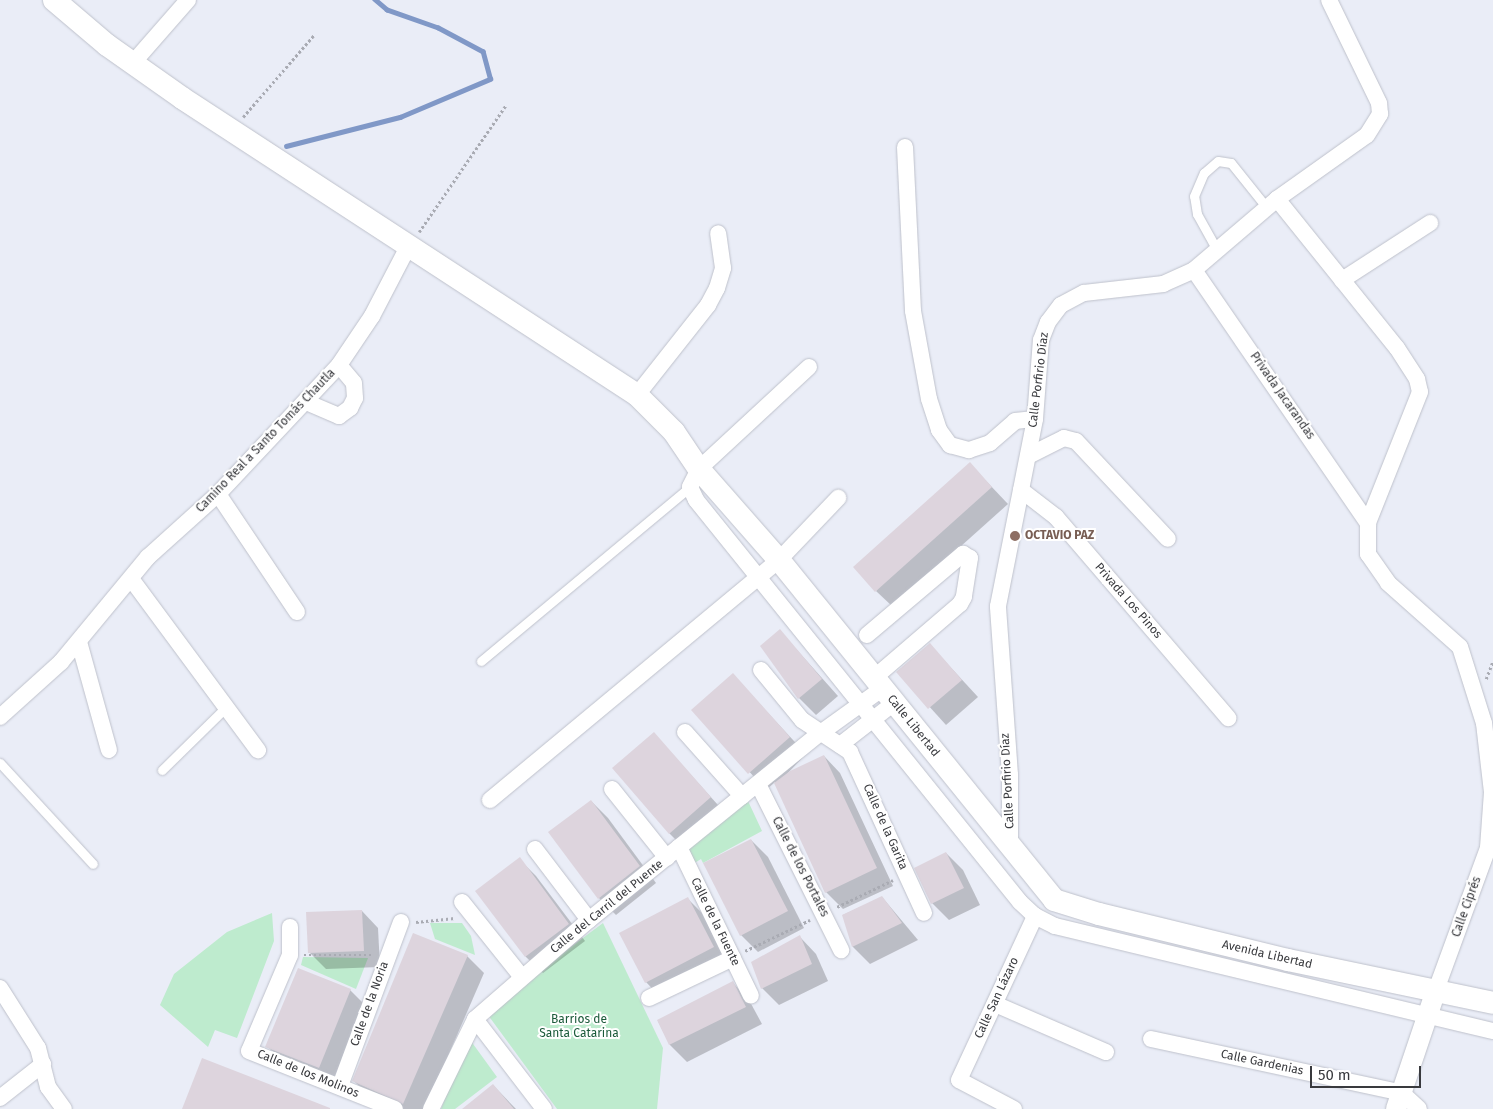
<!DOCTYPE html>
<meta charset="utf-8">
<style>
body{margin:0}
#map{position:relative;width:1493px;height:1109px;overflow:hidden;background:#eaedf7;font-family:"Fira Sans",sans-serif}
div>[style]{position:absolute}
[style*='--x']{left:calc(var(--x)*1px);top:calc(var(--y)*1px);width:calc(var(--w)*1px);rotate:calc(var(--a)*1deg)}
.green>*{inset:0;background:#beebce}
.shadow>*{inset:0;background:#0003}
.stream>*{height:4.5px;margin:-2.25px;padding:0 2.25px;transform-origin:2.25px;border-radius:2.25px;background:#8098c7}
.building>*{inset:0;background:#ddd4dd}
.path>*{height:2.5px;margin-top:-1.25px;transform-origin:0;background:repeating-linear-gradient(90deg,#a9abb3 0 2.5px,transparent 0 5px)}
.roads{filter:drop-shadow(0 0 1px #bec1cb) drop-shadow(0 0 1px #bec1cb)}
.service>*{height:9px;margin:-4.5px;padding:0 4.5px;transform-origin:4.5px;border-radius:4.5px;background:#fff}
.minor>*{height:16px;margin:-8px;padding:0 8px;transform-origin:8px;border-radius:8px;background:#fff}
.tertiary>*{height:20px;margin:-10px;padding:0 10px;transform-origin:10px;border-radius:10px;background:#fff}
.secondary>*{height:22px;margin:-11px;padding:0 11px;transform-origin:11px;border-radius:11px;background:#fff}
.dots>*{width:14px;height:14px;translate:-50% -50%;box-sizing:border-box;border:2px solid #fff;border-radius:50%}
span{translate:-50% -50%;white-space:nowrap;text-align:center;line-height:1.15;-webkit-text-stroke:4px #fff;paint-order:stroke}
.street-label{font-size:12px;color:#393a3e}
.education-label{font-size:12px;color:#785e54;font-weight:700}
.left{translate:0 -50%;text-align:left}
.park-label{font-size:12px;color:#1b5a3a}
.scale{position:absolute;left:1310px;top:1066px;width:111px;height:22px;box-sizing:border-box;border:2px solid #393a3e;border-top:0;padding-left:6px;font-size:15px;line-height:18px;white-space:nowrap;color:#393a3e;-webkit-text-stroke:4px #fff;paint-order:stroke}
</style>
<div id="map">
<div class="green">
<div style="clip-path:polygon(748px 801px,762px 831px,703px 863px,701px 859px,693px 864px,686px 850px)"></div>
<div style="clip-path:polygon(272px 913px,274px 941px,237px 1038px,215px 1030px,208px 1047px,160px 1005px,174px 974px,227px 932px)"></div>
<div style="clip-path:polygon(430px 923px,462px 923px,471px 936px,475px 955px,435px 939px)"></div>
<div style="clip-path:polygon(603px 923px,663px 1048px,657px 1109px,557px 1109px,485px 1011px)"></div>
<div style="clip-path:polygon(303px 957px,368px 958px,356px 989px,301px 965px)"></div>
<div style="clip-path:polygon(468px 1037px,497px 1077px,455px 1109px,441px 1109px)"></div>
</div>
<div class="shadow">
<div style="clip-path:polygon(970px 464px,1008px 504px,893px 607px,876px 591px)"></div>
<div style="clip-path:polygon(780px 631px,838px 696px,816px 715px,799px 698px)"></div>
<div style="clip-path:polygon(930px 645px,978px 697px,946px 725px,898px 672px)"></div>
<div style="clip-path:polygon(733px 675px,806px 754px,785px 776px,824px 756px,840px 773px,893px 886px,843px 909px,826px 892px,775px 782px,766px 790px,693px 710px)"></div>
<div style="clip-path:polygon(654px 734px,727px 815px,686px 850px,669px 833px)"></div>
<div style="clip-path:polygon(591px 801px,608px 818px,656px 883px,616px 915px,599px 898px)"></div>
<div style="clip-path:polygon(751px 840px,768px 857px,804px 928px,758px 952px,741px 935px)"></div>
<div style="clip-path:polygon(946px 853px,963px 870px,980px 905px,949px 920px,932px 903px)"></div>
<div style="clip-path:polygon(519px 859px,536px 876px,585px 941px,543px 973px,526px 957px,477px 891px)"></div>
<div style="clip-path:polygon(882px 897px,918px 940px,870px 964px,853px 947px,843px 915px)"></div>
<div style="clip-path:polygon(688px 899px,705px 916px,730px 964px,662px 999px,646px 982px)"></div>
<div style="clip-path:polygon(362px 911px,378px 928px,380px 967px,326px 969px,309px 952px)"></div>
<div style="clip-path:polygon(800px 937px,816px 954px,828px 981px,779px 1005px,762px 988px)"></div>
<div style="clip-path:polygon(467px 956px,484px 973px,425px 1109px,396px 1109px,371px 1098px,354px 1081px)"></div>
<div style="clip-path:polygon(733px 983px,749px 1000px,762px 1024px,687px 1062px,670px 1045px,658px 1021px)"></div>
<div style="clip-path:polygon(350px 990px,367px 1007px,336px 1084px,284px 1063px,267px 1046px)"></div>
<div style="clip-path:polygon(493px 1085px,516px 1109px,464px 1109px)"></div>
</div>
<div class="stream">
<div style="--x:286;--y:146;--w:118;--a:-14.3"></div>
<div style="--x:400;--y:117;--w:98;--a:-22.9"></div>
<div style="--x:490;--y:79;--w:28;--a:-105"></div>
<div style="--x:483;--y:52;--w:51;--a:-151.9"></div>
<div style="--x:438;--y:28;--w:54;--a:-160.6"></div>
<div style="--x:387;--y:10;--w:16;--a:-140"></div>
</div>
<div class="building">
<div style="clip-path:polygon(970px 462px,992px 487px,875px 592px,853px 567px)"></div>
<div style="clip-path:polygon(780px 629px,822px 679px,798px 699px,760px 646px)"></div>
<div style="clip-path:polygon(930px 643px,962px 680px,928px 709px,896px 672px)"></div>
<div style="clip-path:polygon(733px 673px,790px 737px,748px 774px,691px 710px)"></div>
<div style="clip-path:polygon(654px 732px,711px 797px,669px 834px,612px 768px)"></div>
<div style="clip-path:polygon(824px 755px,877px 868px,825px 893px,774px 783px,790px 771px)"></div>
<div style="clip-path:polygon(591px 800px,640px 866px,598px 899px,548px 832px)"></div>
<div style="clip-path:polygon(751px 839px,788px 911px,740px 936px,703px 863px)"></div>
<div style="clip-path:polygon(946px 852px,964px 888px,931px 904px,914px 868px)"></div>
<div style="clip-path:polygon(520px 857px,569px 924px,525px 957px,475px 891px)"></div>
<div style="clip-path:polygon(882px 896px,902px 923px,852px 947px,842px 915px)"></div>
<div style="clip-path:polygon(688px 897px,714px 947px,645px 983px,619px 933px)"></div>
<div style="clip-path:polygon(362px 910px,364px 951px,308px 953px,306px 912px)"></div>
<div style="clip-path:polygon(413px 933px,468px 955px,403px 1104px,352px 1081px)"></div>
<div style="clip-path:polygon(800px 935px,812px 964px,761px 989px,751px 962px)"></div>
<div style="clip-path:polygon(298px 968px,351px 989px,319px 1068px,265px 1047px)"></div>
<div style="clip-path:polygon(733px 981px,746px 1007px,669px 1045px,657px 1020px)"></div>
<div style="clip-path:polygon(202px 1058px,330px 1108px,330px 1109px,182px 1109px)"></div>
<div style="clip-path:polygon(493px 1084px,514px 1109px,462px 1109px)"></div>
</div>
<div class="path">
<div style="--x:243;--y:117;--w:108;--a:-49.1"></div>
<div style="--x:419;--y:232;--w:154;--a:-55.6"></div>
<div style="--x:1486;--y:679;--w:19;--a:-69"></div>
<div style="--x:837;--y:907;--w:62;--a:-25.7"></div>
<div style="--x:416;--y:922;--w:39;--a:-6"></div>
<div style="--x:745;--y:951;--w:72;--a:-25.5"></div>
<div style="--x:304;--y:955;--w:70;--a:0"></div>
</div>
<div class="roads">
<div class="service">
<div style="--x:1217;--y:250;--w:41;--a:-119.1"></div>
<div style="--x:1197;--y:214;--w:18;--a:-99"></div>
<div style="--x:1194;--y:196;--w:25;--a:-67"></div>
<div style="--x:1204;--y:173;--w:18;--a:-41"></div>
<div style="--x:1218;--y:161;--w:13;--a:9"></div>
<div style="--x:1231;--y:163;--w:58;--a:51.3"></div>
<div style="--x:481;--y:661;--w:272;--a:-39.8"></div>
<div style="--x:0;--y:763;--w:137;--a:47.4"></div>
<div style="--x:162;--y:770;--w:90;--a:-44.5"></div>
</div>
<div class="minor">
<div style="--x:132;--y:64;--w:85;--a:-48.8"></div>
<div style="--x:905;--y:147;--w:164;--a:87.2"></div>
<div style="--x:913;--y:311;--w:89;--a:79.7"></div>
<div style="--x:929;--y:399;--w:33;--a:72"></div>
<div style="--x:939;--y:430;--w:19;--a:54"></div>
<div style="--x:950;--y:445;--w:20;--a:15"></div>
<div style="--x:969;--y:450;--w:22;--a:-18"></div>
<div style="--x:990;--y:443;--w:33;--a:-41"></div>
<div style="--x:1015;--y:421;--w:20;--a:-6"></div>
<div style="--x:1277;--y:199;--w:191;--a:51.2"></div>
<div style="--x:1397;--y:348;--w:37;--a:57"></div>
<div style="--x:1417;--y:379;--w:13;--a:77"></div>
<div style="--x:1420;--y:392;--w:141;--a:111.7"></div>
<div style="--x:1368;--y:523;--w:31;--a:90"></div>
<div style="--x:1368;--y:554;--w:35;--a:55"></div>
<div style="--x:1388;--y:583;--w:96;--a:41.6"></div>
<div style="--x:1460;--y:647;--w:80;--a:72.5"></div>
<div style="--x:1484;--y:723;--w:69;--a:83.4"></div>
<div style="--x:1492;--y:792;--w:56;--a:94.1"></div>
<div style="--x:1488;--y:848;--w:151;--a:110.1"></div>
<div style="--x:1194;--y:270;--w:307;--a:55.5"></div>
<div style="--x:1342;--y:280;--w:105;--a:-32.9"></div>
<div style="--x:809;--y:367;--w:150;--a:137.2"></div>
<div style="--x:699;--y:469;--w:20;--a:117"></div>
<div style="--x:690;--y:487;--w:14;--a:65"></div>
<div style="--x:696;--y:500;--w:516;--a:51.13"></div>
<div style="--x:1020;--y:902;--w:21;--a:43"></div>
<div style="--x:1035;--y:916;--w:22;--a:27"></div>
<div style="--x:1055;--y:926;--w:450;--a:13.5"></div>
<div style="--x:637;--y:395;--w:115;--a:-51.7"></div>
<div style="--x:708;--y:305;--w:19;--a:-62"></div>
<div style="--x:717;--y:288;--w:21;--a:-73"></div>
<div style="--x:723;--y:268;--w:35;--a:-98"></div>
<div style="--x:306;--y:402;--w:36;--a:23"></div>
<div style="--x:339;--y:416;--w:14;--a:-36"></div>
<div style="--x:350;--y:408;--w:11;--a:-63"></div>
<div style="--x:355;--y:398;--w:15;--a:-94"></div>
<div style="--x:354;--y:383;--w:23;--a:-130"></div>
<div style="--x:1028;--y:456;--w:40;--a:-26.6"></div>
<div style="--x:1064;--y:438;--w:12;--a:14"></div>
<div style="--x:1076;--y:441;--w:134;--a:46.8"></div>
<div style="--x:1021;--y:490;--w:44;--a:37.6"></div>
<div style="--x:1056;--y:517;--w:265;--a:49.4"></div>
<div style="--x:218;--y:494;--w:142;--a:56.2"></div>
<div style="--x:132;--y:580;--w:212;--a:53.5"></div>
<div style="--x:867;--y:635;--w:126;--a:-40.2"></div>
<div style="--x:963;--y:554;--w:8;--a:30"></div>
<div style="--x:970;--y:558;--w:39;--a:99"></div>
<div style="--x:964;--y:597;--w:8;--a:120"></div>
<div style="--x:960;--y:604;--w:113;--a:139.3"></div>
<div style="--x:79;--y:642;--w:112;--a:74.5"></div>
<div style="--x:761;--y:670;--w:65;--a:50.6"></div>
<div style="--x:802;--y:720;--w:58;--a:33.7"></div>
<div style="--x:850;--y:752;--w:177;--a:65.3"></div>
<div style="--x:0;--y:717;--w:82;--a:-42"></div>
<div style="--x:61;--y:662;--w:136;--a:-50.4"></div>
<div style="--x:148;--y:557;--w:94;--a:-42"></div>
<div style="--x:218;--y:494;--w:177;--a:-46.8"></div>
<div style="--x:339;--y:365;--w:59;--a:-56"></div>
<div style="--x:372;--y:316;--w:80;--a:-62.5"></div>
<div style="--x:685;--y:732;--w:86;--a:48.3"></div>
<div style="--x:840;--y:745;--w:68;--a:-37.9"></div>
<div style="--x:758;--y:784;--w:186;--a:63.4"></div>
<div style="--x:612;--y:789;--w:88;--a:51.4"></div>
<div style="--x:490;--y:800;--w:376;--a:-39.7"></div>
<div style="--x:779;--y:560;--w:86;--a:-46.4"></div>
<div style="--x:679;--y:847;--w:165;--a:64.2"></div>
<div style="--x:1010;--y:847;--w:72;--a:-90"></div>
<div style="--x:1010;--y:775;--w:169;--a:-94.1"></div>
<div style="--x:998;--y:606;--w:191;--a:-78.8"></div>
<div style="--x:1035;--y:419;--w:79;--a:-85.7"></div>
<div style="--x:1041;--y:340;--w:19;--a:-69"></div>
<div style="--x:1048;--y:322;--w:21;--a:-53"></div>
<div style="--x:1061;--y:305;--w:26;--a:-28"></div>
<div style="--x:1084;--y:293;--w:80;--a:-6.5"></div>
<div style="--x:1163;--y:284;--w:34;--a:-24"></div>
<div style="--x:1194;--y:270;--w:109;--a:-40.5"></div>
<div style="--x:1277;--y:199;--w:110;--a:-35.4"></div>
<div style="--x:1367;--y:135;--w:25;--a:-58"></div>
<div style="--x:1380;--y:114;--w:11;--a:-95"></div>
<div style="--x:1379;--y:103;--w:114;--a:-115.9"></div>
<div style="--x:535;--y:849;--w:89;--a:52.7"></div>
<div style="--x:462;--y:902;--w:95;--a:51.4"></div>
<div style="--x:290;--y:927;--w:28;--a:90"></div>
<div style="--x:290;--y:955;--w:104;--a:113.1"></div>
<div style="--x:249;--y:1051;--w:157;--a:21.7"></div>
<div style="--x:0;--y:988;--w:71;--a:57.7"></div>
<div style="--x:38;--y:1048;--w:40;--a:75.6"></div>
<div style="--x:48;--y:1087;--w:27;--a:54"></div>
<div style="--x:649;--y:998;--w:93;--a:-25.5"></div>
<div style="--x:995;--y:1004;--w:121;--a:23.4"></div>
<div style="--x:475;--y:1019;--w:113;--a:52.5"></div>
<div style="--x:1151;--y:1039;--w:257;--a:12.1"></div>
<div style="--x:1402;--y:1093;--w:23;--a:43"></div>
<div style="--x:340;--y:1086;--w:175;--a:-69.6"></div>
<div style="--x:0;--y:1098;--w:55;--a:-38.3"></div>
<div style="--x:431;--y:1109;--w:100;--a:-63.9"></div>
<div style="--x:475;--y:1019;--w:151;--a:-41"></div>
<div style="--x:589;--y:920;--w:296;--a:-39"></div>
<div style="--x:819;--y:734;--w:79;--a:-35.7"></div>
<div style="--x:1014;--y:1109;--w:62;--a:-152.2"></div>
<div style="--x:959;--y:1080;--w:181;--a:-65.1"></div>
</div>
<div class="tertiary">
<div style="--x:1396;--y:1109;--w:126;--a:-71.4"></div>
</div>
<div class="secondary">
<div style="--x:54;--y:0;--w:70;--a:40.3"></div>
<div style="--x:107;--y:45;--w:92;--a:35.2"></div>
<div style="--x:182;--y:98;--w:543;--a:33.13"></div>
<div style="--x:637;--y:395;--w:52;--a:45"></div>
<div style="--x:674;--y:432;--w:45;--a:56"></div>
<div style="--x:699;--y:469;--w:121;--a:48.7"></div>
<div style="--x:779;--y:560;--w:437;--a:51"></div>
<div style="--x:1054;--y:900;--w:47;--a:17.3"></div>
<div style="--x:1099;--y:914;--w:195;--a:13.7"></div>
<div style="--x:1288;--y:960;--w:209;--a:11.8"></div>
</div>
</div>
<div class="dots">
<div style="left:1015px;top:536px;background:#8d6e63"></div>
</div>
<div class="street-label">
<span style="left:1039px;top:380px;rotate:-83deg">Calle Porfirio Díaz</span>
<span style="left:1282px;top:396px;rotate:55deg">Privada Jacarandas</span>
<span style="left:266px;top:441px;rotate:-46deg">Camino Real a Santo Tomás Chautla</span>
<span style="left:1128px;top:601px;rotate:49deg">Privada Los Pinos</span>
<span style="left:913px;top:726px;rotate:51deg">Calle Libertad</span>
<span style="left:1008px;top:781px;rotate:-93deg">Calle Porfirio Díaz</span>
<span style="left:885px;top:827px;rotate:66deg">Calle de la Garita</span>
<span style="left:800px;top:867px;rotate:63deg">Calle de los Portales</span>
<span style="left:607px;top:907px;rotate:-39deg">Calle del Carril del Puente</span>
<span style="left:1467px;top:907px;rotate:-70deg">Calle Ciprés</span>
<span style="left:715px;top:922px;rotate:64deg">Calle de la Fuente</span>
<span style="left:1267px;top:955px;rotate:13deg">Avenida Libertad</span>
<span style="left:997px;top:998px;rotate:-65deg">Calle San Lázaro</span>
<span style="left:370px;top:1004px;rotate:-70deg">Calle de la Noria</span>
<span style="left:1262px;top:1063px;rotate:12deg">Calle Gardenias</span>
<span style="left:308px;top:1074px;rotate:22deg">Calle de los Molinos</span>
</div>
<div class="education-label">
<span class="left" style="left:1025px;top:536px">OCTAVIO PAZ</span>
</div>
<div class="park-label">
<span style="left:579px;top:1027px">Barrios de<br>Santa Catarina</span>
</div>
<div class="scale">50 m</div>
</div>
